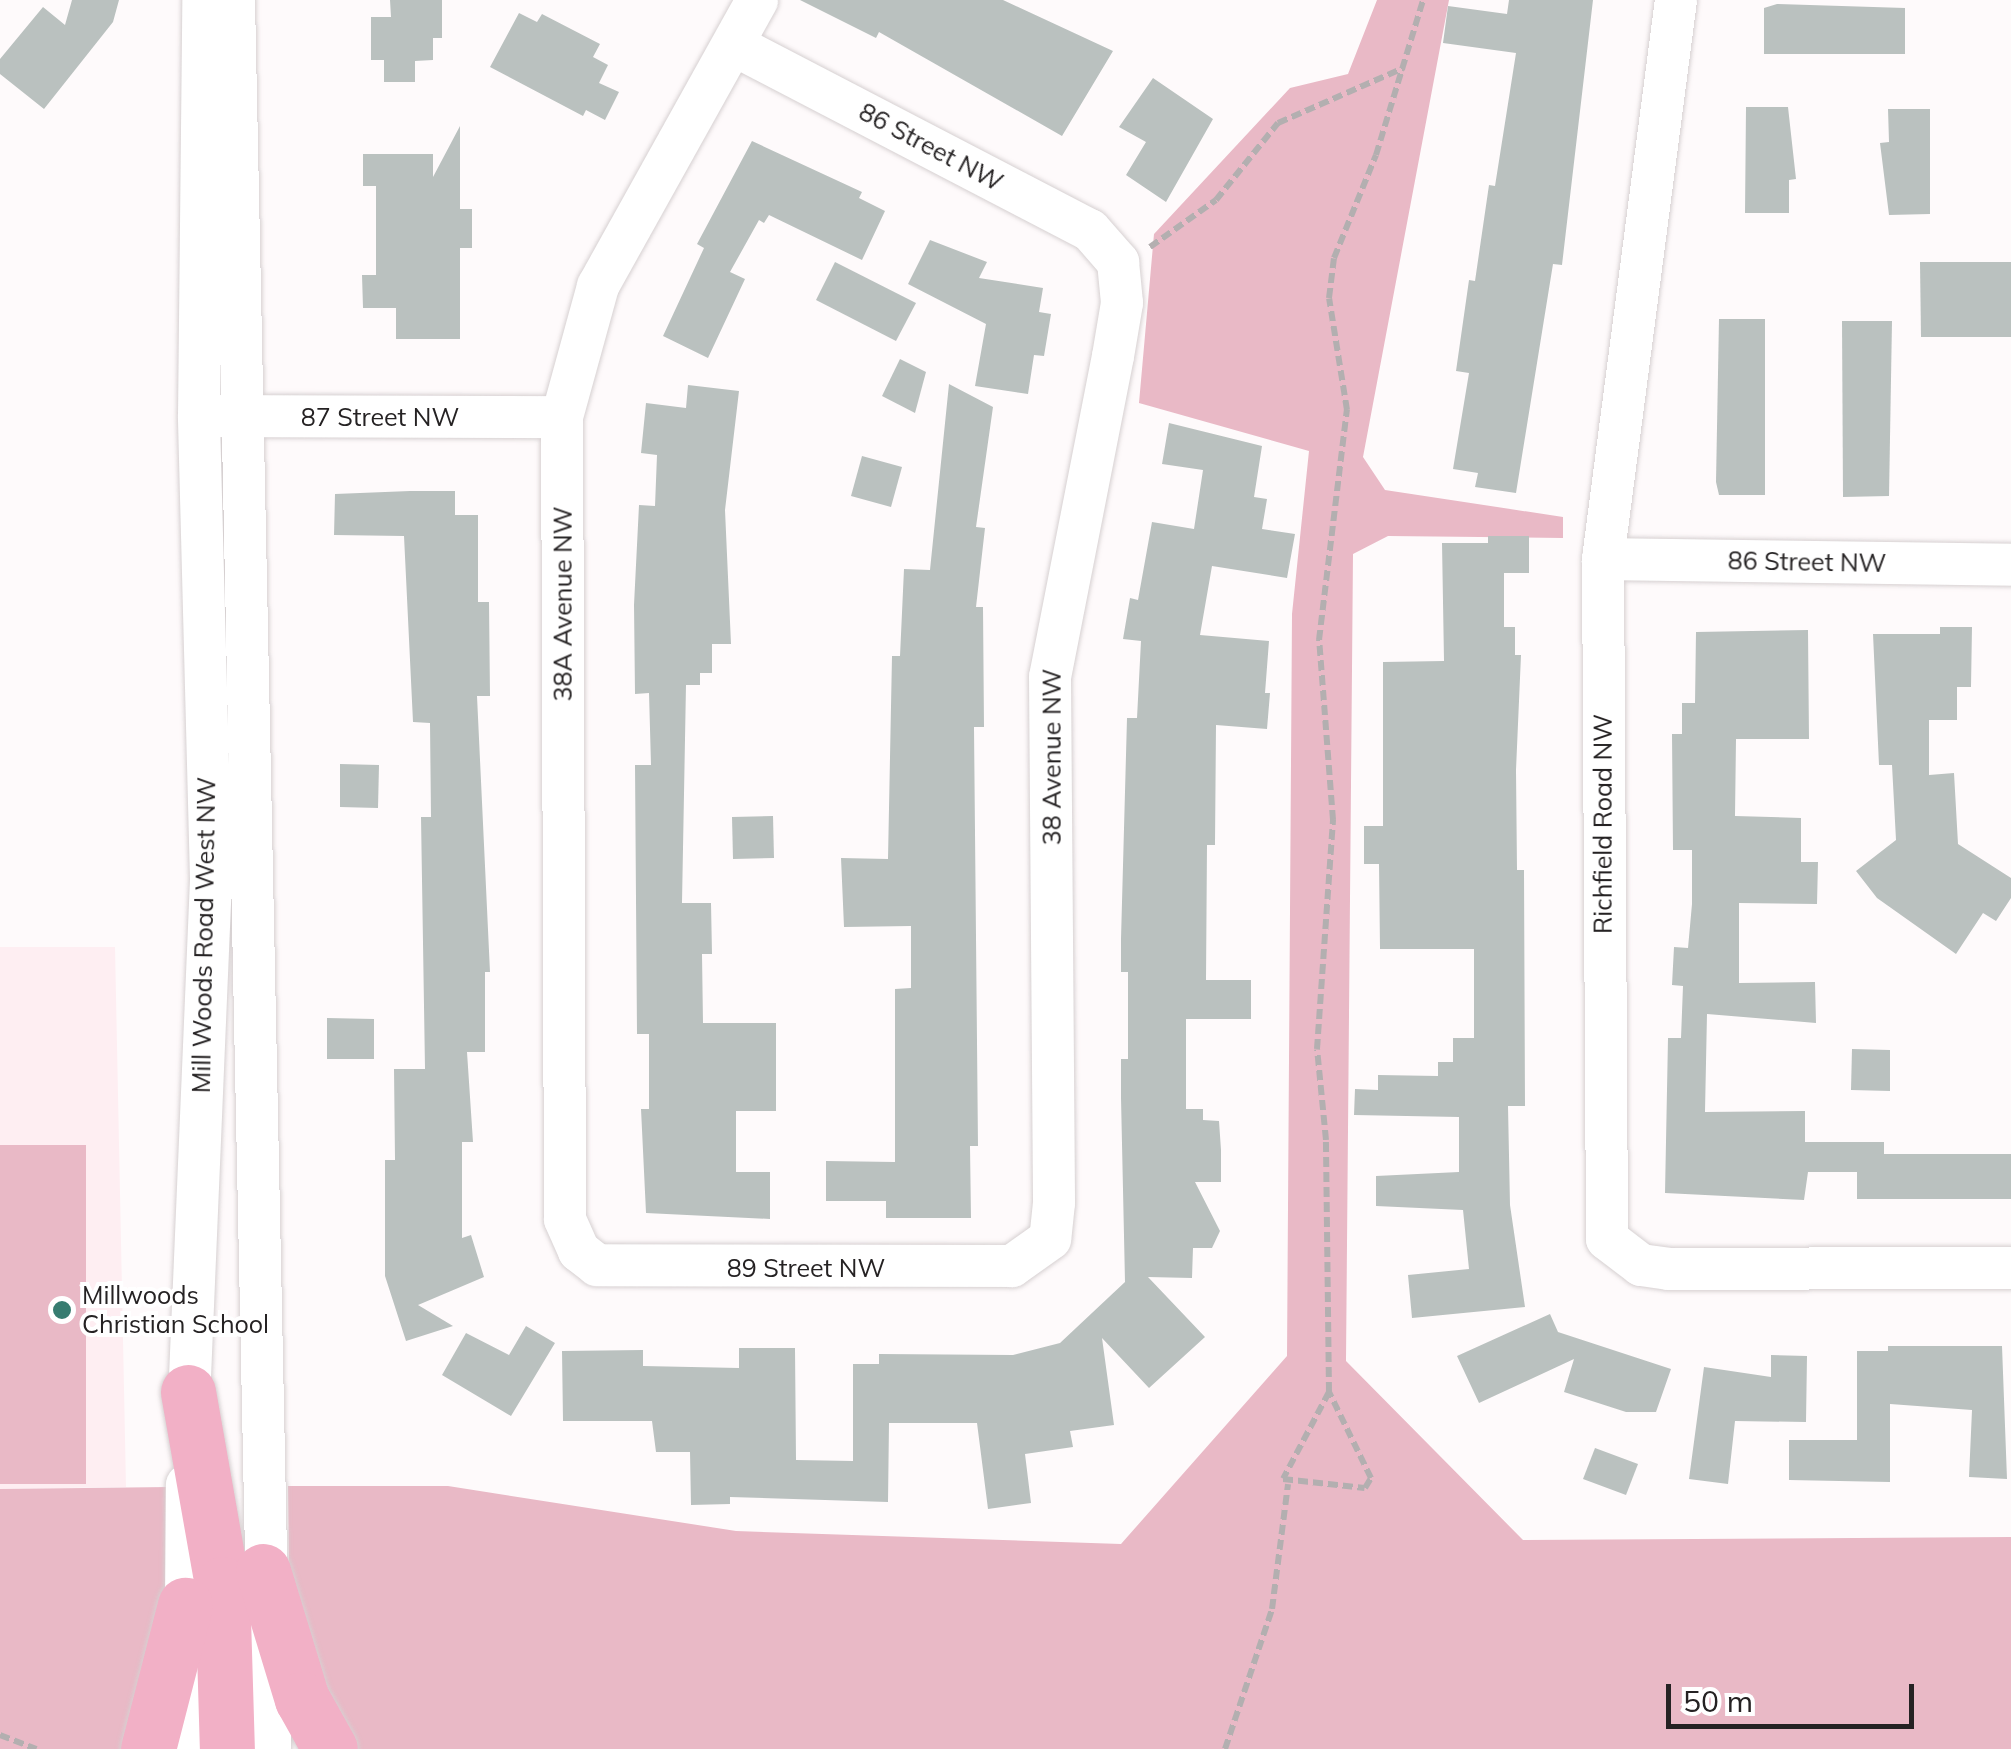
<!DOCTYPE html>
<style>
body{margin:0}
#map{position:relative;width:2011px;height:1749px;overflow:hidden;background:#fefafb;font-family:Mulish,sans-serif}
div>[style]{position:absolute}
[style*='--x']{left:calc(var(--x)*1px);top:calc(var(--y)*1px);width:calc(var(--w)*1px);rotate:calc(var(--a)*1deg)}
.built>*{inset:0;background:#feeef2}
.green>*{inset:0;background:#e9b9c6}
.building>*{inset:0;background:#bac1bf}
.path>*{height:6px;margin-top:-3px;transform-origin:0;background:repeating-linear-gradient(90deg,#b3afb0 0 10px,transparent 0 15px)}
.roads{filter:drop-shadow(0 0 2px #d6d0d1) drop-shadow(0 0 2px #d6d0d1)}
.minor>*{height:42px;margin:-21px;padding:0 21px;transform-origin:21px;border-radius:21px;background:#fff}
.major>*{height:55px;margin:-27.5px;padding:0 27.5px;transform-origin:27.5px;border-radius:27.5px;background:#f2b0c6}
.dots>*{width:28px;height:28px;translate:-50% -50%;box-sizing:border-box;border:5px solid #fff;border-radius:50%}
span{translate:-50% -50%;white-space:nowrap;text-align:center;line-height:1.15;-webkit-text-stroke:8px #fff;paint-order:stroke}
.street-label{font-size:25px;color:#252223}
.poi-label{font-size:25px;color:#252223}
.left{translate:0 -50%;text-align:left}
.scale{position:absolute;left:1666px;top:1684px;width:248px;height:45px;box-sizing:border-box;border:5px solid #252223;border-top:0;padding-left:12px;font-size:30px;line-height:35px;white-space:nowrap;color:#252223;-webkit-text-stroke:8px #fff;paint-order:stroke}
</style>
<div id="map">
<div class="built">
<div style="clip-path:polygon(0 947px,115px 947px,126px 1487px,0 1489px)"></div>
</div>
<div class="green">
<div style="clip-path:polygon(1377px 0,1449px 0,1363px 457px,1385px 490px,1563px 517px,1563px 538px,1388px 536px,1353px 554px,1346px 1361px,1523px 1540px,2011px 1537px,2011px 1749px,355px 1749px,336px 1723px,289px 1573px,288px 1486px,448px 1486px,736px 1531px,1121px 1544px,1287px 1356px,1292px 614px,1309px 451px,1139px 403px,1154px 234px,1290px 88px,1348px 74px)"></div>
<div style="clip-path:polygon(0 1145px,86px 1145px,86px 1484px,0 1484px)"></div>
<div style="clip-path:polygon(170px 1487px,168px 1600px,121px 1749px,0 1749px,0 1489px)"></div>
</div>
<div class="building">
<div style="clip-path:polygon(72px 0,119px 0,113px 22px,44px 109px,0 74px,0 59px,43px 7px,65px 25px)"></div>
<div style="clip-path:polygon(390px 0,442px 0,442px 38px,433px 38px,433px 60px,415px 61px,415px 82px,384px 82px,384px 60px,371px 60px,371px 17px,391px 17px)"></div>
<div style="clip-path:polygon(800px 0,1003px 0,1113px 51px,1062px 136px,879px 32px,876px 38px)"></div>
<div style="clip-path:polygon(1509px 0,1593px 0,1562px 265px,1553px 264px,1516px 493px,1475px 487px,1478px 473px,1453px 469px,1469px 373px,1456px 371px,1469px 280px,1475px 281px,1489px 185px,1495px 186px,1516px 53px,1443px 43px,1448px 6px,1507px 14px)"></div>
<div style="clip-path:polygon(1777px 4px,1905px 8px,1905px 54px,1764px 54px,1764px 8px)"></div>
<div style="clip-path:polygon(519px 13px,537px 22px,542px 14px,600px 44px,593px 57px,608px 65px,599px 83px,619px 92px,605px 120px,586px 110px,583px 116px,490px 67px)"></div>
<div style="clip-path:polygon(1153px 78px,1213px 119px,1166px 202px,1126px 175px,1146px 142px,1119px 127px)"></div>
<div style="clip-path:polygon(1746px 107px,1788px 107px,1796px 179px,1789px 180px,1789px 213px,1745px 213px)"></div>
<div style="clip-path:polygon(1888px 109px,1930px 109px,1930px 214px,1889px 215px,1880px 143px,1889px 142px)"></div>
<div style="clip-path:polygon(460px 126px,460px 209px,472px 209px,472px 248px,460px 248px,460px 339px,396px 339px,396px 308px,363px 308px,362px 275px,376px 275px,376px 186px,363px 186px,363px 154px,433px 154px,433px 177px)"></div>
<div style="clip-path:polygon(752px 141px,862px 192px,859px 198px,885px 211px,862px 260px,769px 215px,764px 223px,759px 220px,730px 272px,745px 279px,708px 358px,663px 336px,704px 248px,697px 244px)"></div>
<div style="clip-path:polygon(930px 240px,987px 262px,979px 278px,1043px 288px,1039px 312px,1051px 314px,1044px 356px,1034px 355px,1028px 394px,975px 386px,986px 324px,908px 284px)"></div>
<div style="clip-path:polygon(835px 262px,916px 303px,896px 341px,816px 300px)"></div>
<div style="clip-path:polygon(1920px 262px,2011px 262px,2011px 337px,1921px 337px)"></div>
<div style="clip-path:polygon(1719px 319px,1765px 319px,1765px 495px,1719px 495px,1716px 482px)"></div>
<div style="clip-path:polygon(1842px 321px,1892px 321px,1889px 496px,1843px 497px)"></div>
<div style="clip-path:polygon(900px 359px,926px 372px,915px 413px,882px 396px)"></div>
<div style="clip-path:polygon(949px 384px,993px 407px,976px 527px,985px 528px,976px 607px,983px 607px,984px 727px,974px 727px,978px 1146px,970px 1146px,971px 1218px,886px 1218px,886px 1201px,826px 1201px,826px 1161px,895px 1162px,895px 989px,911px 988px,911px 926px,844px 927px,841px 858px,888px 859px,892px 656px,900px 656px,904px 569px,930px 570px)"></div>
<div style="clip-path:polygon(688px 385px,739px 391px,725px 510px,731px 644px,712px 644px,712px 673px,700px 673px,700px 685px,686px 685px,682px 903px,711px 903px,712px 954px,702px 954px,703px 1023px,776px 1023px,776px 1111px,736px 1111px,736px 1172px,770px 1172px,770px 1219px,646px 1213px,641px 1109px,649px 1109px,649px 1034px,637px 1034px,635px 765px,651px 765px,649px 693px,635px 694px,634px 605px,639px 505px,655px 506px,657px 455px,641px 453px,646px 403px,686px 408px)"></div>
<div style="clip-path:polygon(1169px 423px,1262px 446px,1254px 497px,1267px 499px,1262px 529px,1295px 534px,1287px 578px,1212px 566px,1200px 635px,1269px 641px,1265px 693px,1270px 693px,1267px 729px,1216px 725px,1215px 845px,1207px 845px,1206px 980px,1251px 980px,1251px 1019px,1186px 1019px,1186px 1109px,1203px 1109px,1203px 1120px,1219px 1121px,1221px 1150px,1221px 1182px,1195px 1182px,1220px 1231px,1212px 1248px,1193px 1248px,1192px 1278px,1148px 1277px,1205px 1337px,1149px 1388px,1102px 1338px,1114px 1425px,1070px 1431px,1073px 1447px,1025px 1454px,1031px 1503px,988px 1509px,977px 1423px,889px 1423px,888px 1502px,730px 1497px,730px 1504px,691px 1505px,690px 1452px,656px 1452px,652px 1421px,563px 1421px,562px 1351px,643px 1350px,643px 1366px,739px 1368px,739px 1348px,795px 1348px,796px 1460px,853px 1461px,853px 1364px,879px 1364px,879px 1354px,1013px 1355px,1060px 1343px,1125px 1282px,1121px 1098px,1121px 1059px,1128px 1059px,1128px 972px,1121px 972px,1121px 939px,1127px 718px,1137px 718px,1141px 641px,1123px 639px,1130px 598px,1138px 600px,1152px 522px,1194px 529px,1203px 470px,1162px 464px)"></div>
<div style="clip-path:polygon(862px 456px,902px 467px,891px 507px,851px 496px)"></div>
<div style="clip-path:polygon(410px 491px,455px 491px,455px 515px,478px 515px,478px 602px,489px 602px,490px 696px,477px 696px,490px 972px,485px 972px,485px 1052px,467px 1052px,473px 1142px,462px 1142px,462px 1238px,471px 1235px,484px 1277px,418px 1305px,453px 1326px,406px 1341px,385px 1276px,385px 1160px,395px 1160px,394px 1069px,425px 1069px,421px 817px,431px 817px,430px 723px,413px 722px,404px 536px,334px 535px,335px 494px)"></div>
<div style="clip-path:polygon(1488px 536px,1529px 536px,1529px 573px,1504px 573px,1504px 627px,1515px 627px,1515px 655px,1521px 655px,1516px 770px,1517px 870px,1524px 870px,1525px 1106px,1508px 1106px,1510px 1205px,1525px 1307px,1412px 1318px,1408px 1275px,1469px 1269px,1463px 1210px,1376px 1206px,1376px 1176px,1459px 1172px,1459px 1117px,1354px 1115px,1355px 1089px,1378px 1090px,1378px 1075px,1438px 1076px,1438px 1062px,1453px 1062px,1453px 1038px,1474px 1038px,1474px 949px,1380px 949px,1379px 864px,1364px 864px,1364px 826px,1383px 826px,1383px 662px,1444px 661px,1442px 543px,1488px 543px)"></div>
<div style="clip-path:polygon(1940px 627px,1972px 627px,1971px 687px,1957px 687px,1957px 720px,1929px 720px,1929px 775px,1954px 773px,1958px 844px,2011px 878px,2011px 898px,1996px 921px,1983px 913px,1956px 954px,1877px 898px,1856px 871px,1896px 840px,1892px 765px,1879px 765px,1873px 634px,1940px 634px)"></div>
<div style="clip-path:polygon(1808px 630px,1809px 739px,1736px 739px,1735px 816px,1801px 818px,1801px 862px,1818px 862px,1817px 904px,1739px 903px,1739px 983px,1815px 982px,1816px 1023px,1707px 1014px,1705px 1112px,1805px 1111px,1805px 1142px,1884px 1142px,1884px 1154px,2011px 1154px,2011px 1199px,1857px 1199px,1857px 1172px,1808px 1172px,1804px 1200px,1665px 1193px,1668px 1038px,1681px 1038px,1683px 986px,1672px 985px,1674px 947px,1688px 948px,1692px 904px,1692px 850px,1673px 850px,1672px 734px,1682px 734px,1682px 703px,1695px 703px,1696px 632px)"></div>
<div style="clip-path:polygon(340px 764px,379px 765px,378px 808px,340px 807px)"></div>
<div style="clip-path:polygon(773px 816px,774px 858px,733px 859px,732px 817px)"></div>
<div style="clip-path:polygon(327px 1018px,374px 1019px,374px 1059px,327px 1059px)"></div>
<div style="clip-path:polygon(1852px 1049px,1890px 1050px,1890px 1091px,1851px 1090px)"></div>
<div style="clip-path:polygon(1550px 1314px,1558px 1332px,1671px 1369px,1656px 1412px,1626px 1412px,1564px 1392px,1574px 1359px,1479px 1403px,1457px 1356px)"></div>
<div style="clip-path:polygon(526px 1326px,555px 1343px,511px 1416px,442px 1375px,466px 1333px,509px 1355px)"></div>
<div style="clip-path:polygon(1888px 1346px,2002px 1346px,2007px 1479px,1969px 1477px,1972px 1410px,1890px 1404px,1890px 1482px,1789px 1480px,1789px 1440px,1857px 1440px,1857px 1351px,1888px 1351px)"></div>
<div style="clip-path:polygon(1771px 1355px,1807px 1356px,1806px 1422px,1735px 1421px,1728px 1484px,1689px 1479px,1704px 1367px,1771px 1377px)"></div>
<div style="clip-path:polygon(1595px 1448px,1638px 1464px,1626px 1495px,1583px 1479px)"></div>
</div>
<div class="path">
<div style="--x:1150;--y:247;--w:81;--a:-35.5"></div>
<div style="--x:1216;--y:200;--w:99;--a:-51.2"></div>
<div style="--x:1278;--y:123;--w:137;--a:-23.7"></div>
<div style="--x:1329;--y:1392;--w:98;--a:117.9"></div>
<div style="--x:1283;--y:1479;--w:82;--a:6.3"></div>
<div style="--x:1365;--y:1488;--w:12;--a:-59"></div>
<div style="--x:1371;--y:1478;--w:96;--a:-116"></div>
<div style="--x:1329;--y:1392;--w:252;--a:-90.7"></div>
<div style="--x:1326;--y:1140;--w:91;--a:-95.6"></div>
<div style="--x:1317;--y:1049;--w:230;--a:-86"></div>
<div style="--x:1333;--y:820;--w:181;--a:-94.4"></div>
<div style="--x:1319;--y:640;--w:232;--a:-83.1"></div>
<div style="--x:1347;--y:410;--w:113;--a:-99.1"></div>
<div style="--x:1329;--y:298;--w:40;--a:-82.9"></div>
<div style="--x:1334;--y:258;--w:111;--a:-67.8"></div>
<div style="--x:1376;--y:155;--w:162;--a:-73.1"></div>
<div style="--x:0;--y:1735;--w:39;--a:21"></div>
<div style="--x:1225;--y:1749;--w:148;--a:-71.4"></div>
<div style="--x:1272;--y:1609;--w:126;--a:-82.7"></div>
</div>
<div class="roads">
<div class="minor">
<div style="--x:234;--y:0;--w:1749;--a:88.82"></div>
<div style="--x:1676;--y:0;--w:564;--a:97.44"></div>
<div style="--x:1603;--y:559;--w:680;--a:89.66"></div>
<div style="--x:1607;--y:1239;--w:43;--a:37.4"></div>
<div style="--x:1641;--y:1265;--w:28;--a:8"></div>
<div style="--x:1669;--y:1269;--w:342;--a:-0.2"></div>
<div style="--x:734;--y:45;--w:401;--a:27.5"></div>
<div style="--x:1090;--y:230;--w:43;--a:48.8"></div>
<div style="--x:1118;--y:262;--w:41;--a:84.4"></div>
<div style="--x:1122;--y:303;--w:54;--a:99.6"></div>
<div style="--x:1113;--y:356;--w:327;--a:101.1"></div>
<div style="--x:1050;--y:677;--w:526;--a:89.56"></div>
<div style="--x:1054;--y:1203;--w:36;--a:96"></div>
<div style="--x:1050;--y:1239;--w:47;--a:144.6"></div>
<div style="--x:1012;--y:1266;--w:415;--a:-179.9"></div>
<div style="--x:597;--y:1265;--w:23;--a:-142"></div>
<div style="--x:579;--y:1251;--w:35;--a:-114"></div>
<div style="--x:565;--y:1219;--w:802;--a:-90.21"></div>
<div style="--x:562;--y:417;--w:136;--a:-74.6"></div>
<div style="--x:598;--y:286;--w:327;--a:-60.9"></div>
<div style="--x:217;--y:416;--w:345;--a:0.2"></div>
<div style="--x:1603;--y:559;--w:408;--a:0.8"></div>
<div style="--x:188;--y:1424;--w:545;--a:-87.58"></div>
<div style="--x:211;--y:879;--w:464;--a:-91.5"></div>
<div style="--x:199;--y:415;--w:415;--a:-89.4"></div>
<div style="--x:185;--y:1749;--w:264;--a:-89.6"></div>
</div>
<div class="major">
<div style="--x:188;--y:1392;--w:195;--a:80"></div>
<div style="--x:222;--y:1584;--w:165;--a:88.3"></div>
<div style="--x:263;--y:1571;--w:134;--a:73.1"></div>
<div style="--x:302;--y:1699;--w:57;--a:60.8"></div>
<div style="--x:148;--y:1749;--w:149;--a:-75.6"></div>
</div>
</div>
<div class="dots">
<div style="left:62px;top:1310px;background:#377c70"></div>
</div>
<div class="street-label">
<span style="left:931px;top:147px;rotate:28deg">86 Street NW</span>
<span style="left:380px;top:417px">87 Street NW</span>
<span style="left:1807px;top:562px;rotate:1deg">86 Street NW</span>
<span style="left:563px;top:604px;rotate:-90deg">38A Avenue NW</span>
<span style="left:1052px;top:757px;rotate:-90deg">38 Avenue NW</span>
<span style="left:1603px;top:824px;rotate:-90deg">Richfield Road NW</span>
<span style="left:204px;top:935px;rotate:-89deg">Mill Woods Road West NW</span>
<span style="left:806px;top:1268px">89 Street NW</span>
</div>
<div class="poi-label">
<span class="left" style="left:82px;top:1310px">Millwoods<br>Christian School</span>
</div>
<div class="scale">50 m</div>
</div>
